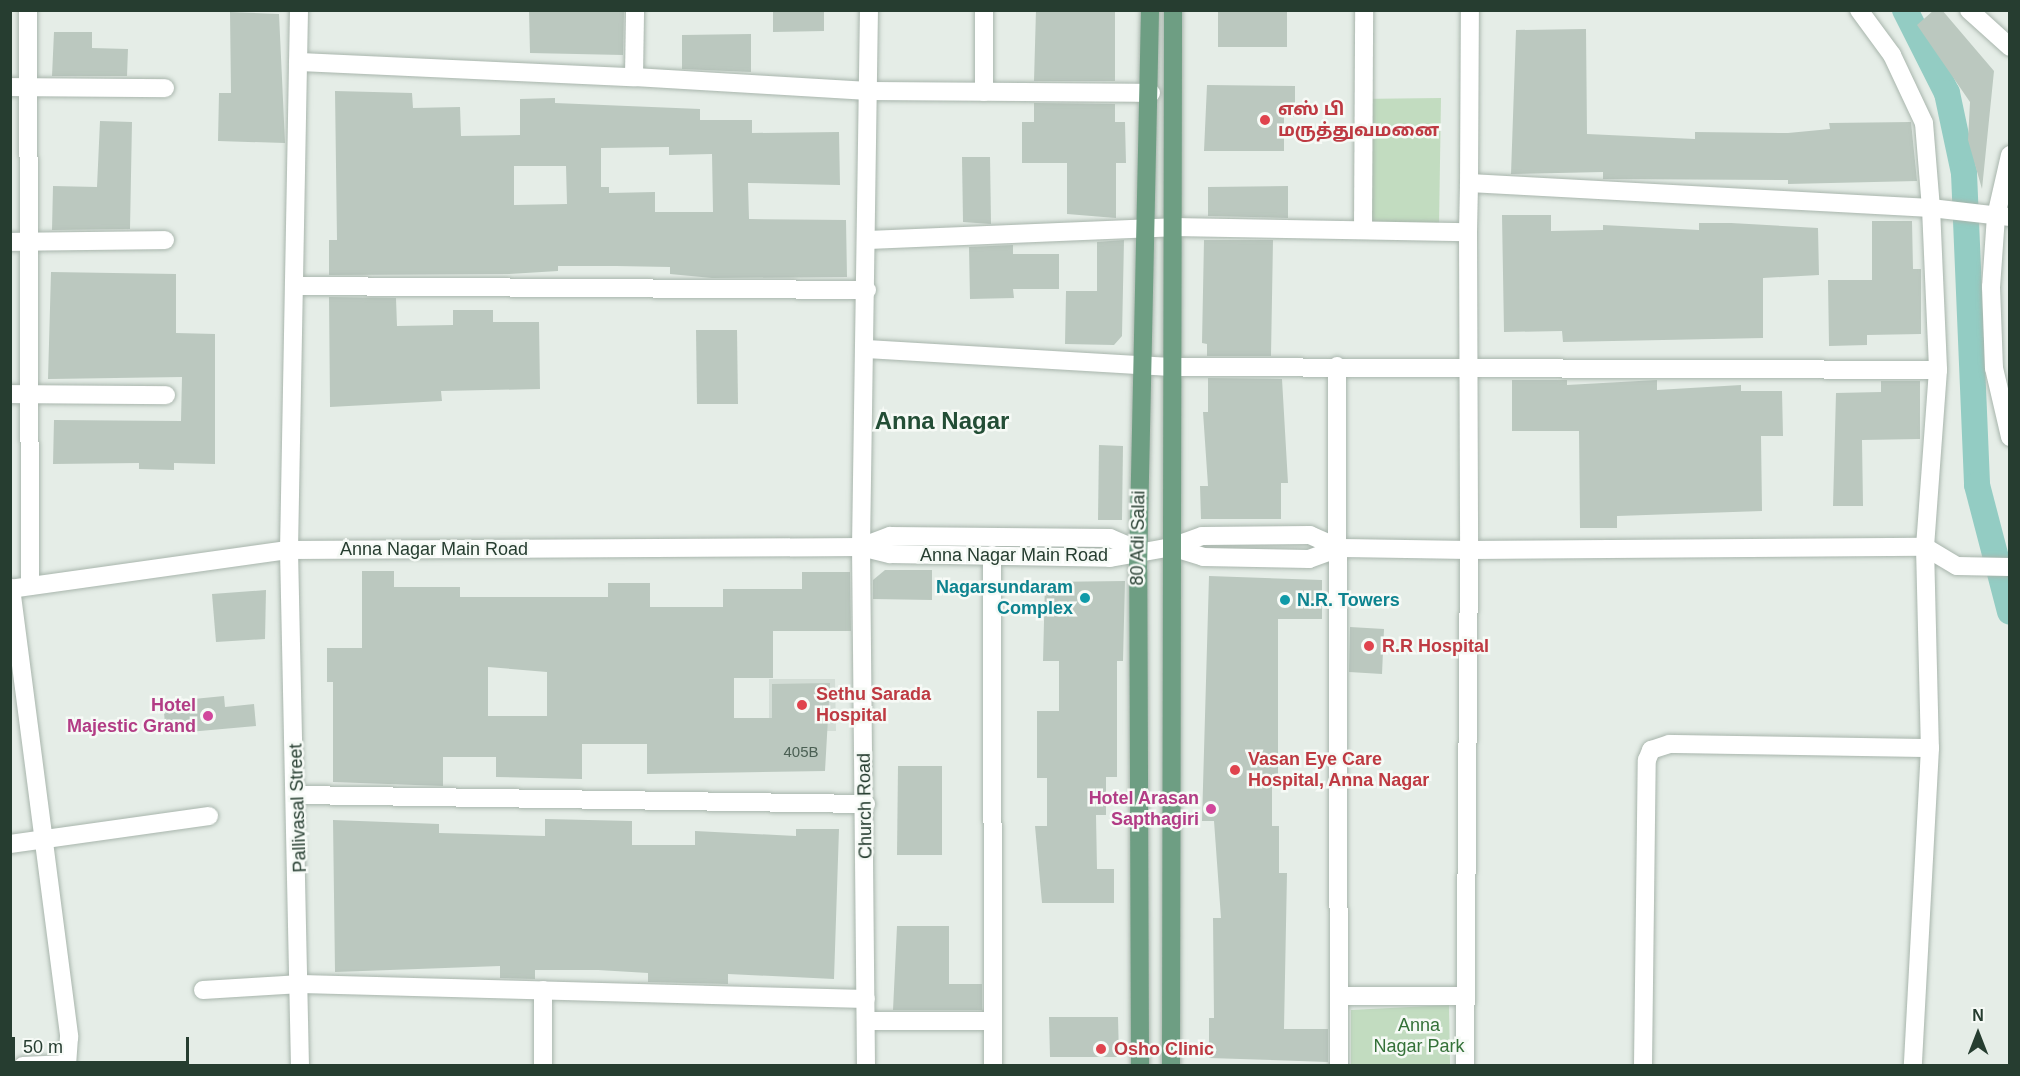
<!DOCTYPE html>
<meta charset="utf-8">
<style>
body{margin:0}
#map{position:relative;width:2020px;height:1076px;overflow:hidden;background:#e5ede7;font-family:Arial,"Noto Sans Tamil",sans-serif}
div>[style]{position:absolute}
[style*='--x']{left:calc(var(--x)*1px);top:calc(var(--y)*1px);width:calc(var(--w)*1px);rotate:calc(var(--a)*1deg)}
.built>*{inset:0;background:#d3ddd6}
.green>*{inset:0;background:#c2dcc0}
.canal>*{height:26px;margin:-13px;padding:0 13px;transform-origin:13px;border-radius:13px;background:#93ccc3}
.building>*{inset:0;background:#bbc8bf}
.roads{filter:drop-shadow(0 0 2px #a8b5ac) drop-shadow(0 0 2px #a8b5ac)}
.minor>*{height:18px;margin:-9px;padding:0 9px;transform-origin:9px;border-radius:9px;background:#fff}
.major>*{height:18px;margin:-9px;padding:0 9px;transform-origin:9px;border-radius:9px;background:#6e9e83}
.dots>*{width:16px;height:16px;translate:-50% -50%;box-sizing:border-box;border:3px solid #f6faf6;border-radius:50%}
span{translate:-50% -50%;white-space:nowrap;text-align:center;line-height:1.15;-webkit-text-stroke:5px #f6faf6;paint-order:stroke}
.number-label{font-size:15px;color:#4b6054}
.number-label span{-webkit-text-stroke-width:0}
.health-label{font-size:18px;color:#be3a42;font-weight:700}
.left{translate:0 -50%;text-align:left}
.street-label{font-size:18px;color:#263d30}
.culture-label{font-size:18px;color:#0d838f;font-weight:700}
.right{translate:-100% -50%;text-align:right}
.hotel-label{font-size:18px;color:#b23c85;font-weight:700}
.park-label{font-size:18px;color:#347138}
.district-label{font-size:24px;color:#234e36;font-weight:700}
.frame{position:absolute;inset:0;border:12px solid #263d30;pointer-events:none}
.north{position:absolute;left:1948px;top:1004px;width:60px;height:60px;-webkit-text-stroke:4px #f6faf6;paint-order:stroke;rotate:0deg;font-size:16px;font-weight:700;line-height:24px;text-align:center;color:#263d30}
.north::after{content:'';display:block;margin:auto;width:21px;height:27px;background:#263d30;clip-path:polygon(50% 0,100% 100%,50% 72%,0 100%)}
.scale{position:absolute;left:12px;top:1037px;width:177px;height:27px;box-sizing:border-box;border:3px solid #263d30;border-top:0;padding-left:8px;font-size:18px;line-height:21px;white-space:nowrap;color:#263d30;-webkit-text-stroke:4px #f6faf6;paint-order:stroke}
</style>
<div id="map">
<div class="built">
<div style="clip-path:polygon(769px 679px,835px 679px,836px 731px,769px 731px)"></div>
</div>
<div class="green">
<div style="clip-path:polygon(1441px 98px,1439px 225px,1354px 222px,1355px 99px)"></div>
<div style="clip-path:polygon(1449px 1005px,1450px 1065px,1351px 1065px,1351px 1010px)"></div>
</div>
<div class="canal">
<div style="--x:1905;--y:10;--w:93;--a:63.2"></div>
<div style="--x:1947;--y:93;--w:82;--a:78"></div>
<div style="--x:1964;--y:173;--w:312;--a:87.6"></div>
<div style="--x:1977;--y:485;--w:131;--a:75.4"></div>
</div>
<div class="building">
<div style="clip-path:polygon(529px 10px,624px 10px,623px 55px,530px 53px)"></div>
<div style="clip-path:polygon(773px 10px,824px 10px,824px 31px,773px 32px)"></div>
<div style="clip-path:polygon(1036px 10px,1115px 10px,1115px 81px,1034px 81px)"></div>
<div style="clip-path:polygon(1218px 10px,1287px 10px,1287px 47px,1218px 47px)"></div>
<div style="clip-path:polygon(1934px 10px,1942px 10px,1994px 71px,1982px 189px,1968px 140px,1970px 102px,1917px 25px)"></div>
<div style="clip-path:polygon(230px 12px,279px 14px,285px 143px,218px 141px,219px 93px,231px 93px)"></div>
<div style="clip-path:polygon(1586px 29px,1587px 134px,1695px 139px,1695px 132px,1788px 133px,1830px 129px,1829px 123px,1911px 122px,1917px 181px,1788px 184px,1788px 180px,1603px 179px,1603px 172px,1511px 174px,1516px 30px)"></div>
<div style="clip-path:polygon(54px 32px,92px 32px,92px 48px,128px 49px,127px 76px,52px 76px)"></div>
<div style="clip-path:polygon(751px 34px,751px 72px,682px 69px,682px 35px)"></div>
<div style="clip-path:polygon(1207px 85px,1295px 86px,1295px 117px,1284px 117px,1284px 151px,1204px 151px)"></div>
<div style="clip-path:polygon(evenodd,335px 91px,412px 93px,413px 108px,460px 107px,461px 136px,520px 135px,520px 99px,555px 98px,555px 103px,700px 109px,700px 120px,752px 120px,752px 133px,839px 132px,840px 185px,748px 183px,749px 219px,846px 220px,847px 277px,712px 278px,670px 274px,670px 267px,616px 266px,558px 266px,558px 271px,509px 274px,329px 275px,329px 240px,337px 240px,335px 91px,669px 147px,669px 155px,712px 154px,713px 212px,655px 212px,655px 192px,609px 193px,609px 187px,601px 187px,601px 148px,669px 147px,335px 91px,514px 166px,566px 166px,567px 204px,514px 205px,514px 166px)"></div>
<div style="clip-path:polygon(1034px 103px,1115px 104px,1115px 122px,1125px 122px,1126px 163px,1116px 163px,1116px 218px,1067px 214px,1067px 163px,1022px 163px,1022px 122px,1034px 122px)"></div>
<div style="clip-path:polygon(100px 121px,132px 122px,130px 229px,52px 230px,53px 186px,97px 187px)"></div>
<div style="clip-path:polygon(962px 157px,990px 157px,991px 224px,963px 222px)"></div>
<div style="clip-path:polygon(1288px 186px,1288px 218px,1208px 216px,1208px 187px)"></div>
<div style="clip-path:polygon(1502px 215px,1551px 215px,1551px 231px,1603px 230px,1603px 225px,1699px 230px,1699px 223px,1731px 223px,1818px 228px,1819px 275px,1763px 278px,1763px 338px,1563px 342px,1562px 331px,1504px 332px)"></div>
<div style="clip-path:polygon(1872px 221px,1912px 221px,1913px 269px,1921px 269px,1921px 334px,1867px 335px,1867px 345px,1829px 346px,1828px 280px,1872px 280px)"></div>
<div style="clip-path:polygon(1124px 240px,1122px 336px,1114px 345px,1065px 344px,1066px 291px,1097px 291px,1097px 242px)"></div>
<div style="clip-path:polygon(1204px 240px,1273px 240px,1271px 356px,1207px 356px,1207px 344px,1202px 343px)"></div>
<div style="clip-path:polygon(1013px 245px,1013px 254px,1059px 254px,1059px 289px,1013px 289px,1014px 298px,970px 299px,969px 247px)"></div>
<div style="clip-path:polygon(51px 272px,176px 274px,176px 333px,215px 334px,215px 464px,174px 463px,174px 470px,139px 469px,139px 463px,53px 464px,54px 420px,181px 421px,182px 377px,48px 379px)"></div>
<div style="clip-path:polygon(329px 297px,396px 298px,397px 326px,453px 325px,453px 310px,493px 310px,493px 322px,539px 322px,540px 389px,441px 391px,442px 401px,330px 407px)"></div>
<div style="clip-path:polygon(696px 330px,737px 330px,738px 404px,697px 404px)"></div>
<div style="clip-path:polygon(1208px 378px,1282px 379px,1288px 483px,1281px 483px,1281px 519px,1201px 519px,1200px 486px,1208px 486px,1203px 412px,1208px 412px)"></div>
<div style="clip-path:polygon(1512px 380px,1567px 380px,1567px 385px,1657px 380px,1657px 390px,1741px 385px,1741px 391px,1782px 391px,1783px 436px,1761px 436px,1762px 511px,1617px 516px,1617px 528px,1580px 528px,1579px 431px,1512px 431px)"></div>
<div style="clip-path:polygon(1881px 381px,1920px 381px,1920px 439px,1862px 440px,1863px 506px,1833px 506px,1836px 393px,1881px 392px)"></div>
<div style="clip-path:polygon(1099px 445px,1123px 446px,1122px 520px,1098px 520px)"></div>
<div style="clip-path:polygon(885px 570px,932px 570px,932px 600px,873px 599px,873px 580px)"></div>
<div style="clip-path:polygon(evenodd,362px 571px,394px 571px,394px 587px,460px 587px,460px 597px,608px 597px,608px 583px,650px 583px,650px 607px,723px 607px,723px 589px,802px 589px,802px 572px,850px 572px,851px 631px,773px 631px,773px 678px,734px 678px,734px 718px,772px 718px,772px 684px,830px 683px,825px 771px,647px 774px,647px 744px,582px 744px,582px 779px,496px 777px,496px 757px,443px 757px,443px 786px,333px 782px,333px 682px,327px 682px,327px 648px,362px 648px,362px 571px,488px 667px,547px 672px,547px 716px,488px 716px,488px 667px)"></div>
<div style="clip-path:polygon(1209px 576px,1322px 580px,1322px 619px,1278px 619px,1278px 774px,1272px 774px,1272px 826px,1279px 826px,1279px 873px,1287px 873px,1284px 1029px,1328px 1029px,1328px 1062px,1209px 1058px,1209px 1018px,1214px 1018px,1213px 918px,1221px 918px,1214px 821px,1202px 821px)"></div>
<div style="clip-path:polygon(1125px 581px,1123px 661px,1117px 661px,1117px 777px,1106px 777px,1106px 815px,1096px 815px,1097px 869px,1114px 869px,1114px 903px,1042px 903px,1035px 826px,1047px 826px,1047px 778px,1037px 778px,1037px 711px,1059px 711px,1059px 661px,1043px 661px,1045px 582px)"></div>
<div style="clip-path:polygon(266px 590px,265px 639px,216px 642px,212px 594px)"></div>
<div style="clip-path:polygon(1350px 627px,1384px 629px,1382px 674px,1349px 672px)"></div>
<div style="clip-path:polygon(224px 696px,225px 707px,254px 704px,256px 726px,166px 734px,163px 702px)"></div>
<div style="clip-path:polygon(898px 766px,942px 766px,942px 855px,897px 855px)"></div>
<div style="clip-path:polygon(545px 819px,632px 821px,632px 845px,695px 845px,695px 831px,796px 836px,796px 829px,839px 829px,834px 979px,728px 974px,728px 984px,648px 982px,648px 973px,598px 970px,535px 970px,535px 979px,500px 978px,500px 966px,335px 972px,333px 820px,439px 824px,439px 833px,545px 836px)"></div>
<div style="clip-path:polygon(897px 926px,949px 926px,949px 984px,982px 984px,982px 1010px,893px 1010px)"></div>
<div style="clip-path:polygon(1049px 1017px,1118px 1017px,1119px 1057px,1050px 1057px)"></div>
</div>
<div class="roads">
<div class="minor">
<div style="--x:28;--y:10;--w:576;--a:89.8"></div>
<div style="--x:299;--y:10;--w:540;--a:91.06"></div>
<div style="--x:289;--y:550;--w:516;--a:88.78"></div>
<div style="--x:1859;--y:10;--w:56;--a:53.7"></div>
<div style="--x:1892;--y:55;--w:75;--a:64.8"></div>
<div style="--x:1924;--y:123;--w:85;--a:85.3"></div>
<div style="--x:1931;--y:208;--w:80;--a:6.5"></div>
<div style="--x:1969;--y:10;--w:55;--a:42.1"></div>
<div style="--x:298;--y:62;--w:336;--a:2.6"></div>
<div style="--x:634;--y:77;--w:67;--a:-89.1"></div>
<div style="--x:634;--y:77;--w:235;--a:3.4"></div>
<div style="--x:869;--y:91;--w:282;--a:0.4"></div>
<div style="--x:10;--y:87;--w:155;--a:0.4"></div>
<div style="--x:984;--y:92;--w:82;--a:-90"></div>
<div style="--x:2010;--y:155;--w:63;--a:102.9"></div>
<div style="--x:1996;--y:216;--w:71;--a:94"></div>
<div style="--x:1991;--y:287;--w:81;--a:87.9"></div>
<div style="--x:1994;--y:368;--w:71;--a:76.9"></div>
<div style="--x:1469;--y:183;--w:173;--a:-89.7"></div>
<div style="--x:1363;--y:230;--w:220;--a:-89.7"></div>
<div style="--x:1468;--y:232;--w:318;--a:89.8"></div>
<div style="--x:1469;--y:550;--w:456;--a:-0.4"></div>
<div style="--x:1925;--y:547;--w:37;--a:31"></div>
<div style="--x:1957;--y:566;--w:53;--a:1.1"></div>
<div style="--x:868;--y:240;--w:305;--a:-2.4"></div>
<div style="--x:1173;--y:227;--w:295;--a:1"></div>
<div style="--x:1468;--y:232;--w:49;--a:-88.8"></div>
<div style="--x:1469;--y:183;--w:463;--a:3.1"></div>
<div style="--x:1931;--y:208;--w:162;--a:87.5"></div>
<div style="--x:1938;--y:370;--w:177;--a:94.2"></div>
<div style="--x:1925;--y:547;--w:201;--a:88.6"></div>
<div style="--x:1930;--y:748;--w:318;--a:93.1"></div>
<div style="--x:10;--y:242;--w:155;--a:-0.7"></div>
<div style="--x:294;--y:286;--w:573;--a:0.4"></div>
<div style="--x:867;--y:349;--w:304;--a:3.4"></div>
<div style="--x:1170;--y:367;--w:768;--a:0.22"></div>
<div style="--x:1337;--y:366;--w:700;--a:89.84"></div>
<div style="--x:10;--y:394;--w:156;--a:0.4"></div>
<div style="--x:861;--y:547;--w:31;--a:-21"></div>
<div style="--x:890;--y:536;--w:220;--a:0.5"></div>
<div style="--x:1110;--y:538;--w:30;--a:23"></div>
<div style="--x:1339;--y:548;--w:32;--a:-156"></div>
<div style="--x:1310;--y:535;--w:108;--a:179.5"></div>
<div style="--x:1202;--y:536;--w:33;--a:160"></div>
<div style="--x:1171;--y:547;--w:34;--a:17"></div>
<div style="--x:1203;--y:557;--w:106;--a:1.1"></div>
<div style="--x:1309;--y:559;--w:32;--a:-20"></div>
<div style="--x:1339;--y:548;--w:130;--a:0.9"></div>
<div style="--x:1469;--y:550;--w:516;--a:90.44"></div>
<div style="--x:992;--y:555;--w:511;--a:89.89"></div>
<div style="--x:11;--y:588;--w:453;--a:82.6"></div>
<div style="--x:69;--y:1037;--w:29;--a:94"></div>
<div style="--x:10;--y:589;--w:282;--a:-8"></div>
<div style="--x:289;--y:550;--w:572;--a:-0.3"></div>
<div style="--x:861;--y:547;--w:30;--a:14"></div>
<div style="--x:890;--y:554;--w:220;--a:1"></div>
<div style="--x:1110;--y:558;--w:62;--a:-10.2"></div>
<div style="--x:298;--y:795;--w:568;--a:0.91"></div>
<div style="--x:10;--y:844;--w:201;--a:-8"></div>
<div style="--x:203;--y:990;--w:98;--a:-3.5"></div>
<div style="--x:301;--y:984;--w:565;--a:1.52"></div>
<div style="--x:543;--y:990;--w:76;--a:90"></div>
<div style="--x:1340;--y:996;--w:125;--a:0"></div>
<div style="--x:866;--y:1021;--w:127;--a:0"></div>
<div style="--x:23;--y:1066;--w:44;--a:-2.6"></div>
<div style="--x:866;--y:1066;--w:519;--a:-90.55"></div>
<div style="--x:861;--y:547;--w:537;--a:-89.15"></div>
<div style="--x:1643;--y:1066;--w:306;--a:-89.3"></div>
<div style="--x:1647;--y:760;--w:11;--a:-68"></div>
<div style="--x:1651;--y:750;--w:19;--a:-18"></div>
<div style="--x:1669;--y:744;--w:261;--a:0.9"></div>
</div>
<div class="major">
<div style="--x:1140;--y:1066;--w:496;--a:-90.2"></div>
<div style="--x:1138;--y:570;--w:560;--a:-88.77"></div>
<div style="--x:1171;--y:1066;--w:1056;--a:-89.89"></div>
</div>
</div>
<div class="dots">
<div style="left:1265px;top:120px;background:#e0444e"></div>
<div style="left:1085px;top:598px;background:#0f9aa8"></div>
<div style="left:1285px;top:600px;background:#0f9aa8"></div>
<div style="left:1369px;top:646px;background:#e0444e"></div>
<div style="left:802px;top:705px;background:#e0444e"></div>
<div style="left:208px;top:716px;background:#d1479c"></div>
<div style="left:1235px;top:770px;background:#e0444e"></div>
<div style="left:1211px;top:809px;background:#d1479c"></div>
<div style="left:1101px;top:1049px;background:#e0444e"></div>
</div>
<div class="number-label">
<span style="left:801px;top:752px">405B</span>
</div>
<div class="health-label">
<span class="left" style="left:1278px;top:120px">எஸ் பி<br>மருத்துவமனை</span>
<span class="left" style="left:1382px;top:646px">R.R Hospital</span>
<span class="left" style="left:816px;top:705px">Sethu Sarada<br>Hospital</span>
<span class="left" style="left:1248px;top:770px">Vasan Eye Care<br>Hospital, Anna Nagar</span>
<span class="left" style="left:1114px;top:1049px">Osho Clinic</span>
</div>
<div class="street-label">
<span style="left:1138px;top:538px;rotate:-89deg">80 Adi Salai</span>
<span style="left:434px;top:549px">Anna Nagar Main Road</span>
<span style="left:1014px;top:555px">Anna Nagar Main Road</span>
<span style="left:865px;top:806px;rotate:-91deg">Church Road</span>
<span style="left:298px;top:808px;rotate:-92deg">Pallivasal Street</span>
</div>
<div class="culture-label">
<span class="right" style="left:1073px;top:598px">Nagarsundaram<br>Complex</span>
<span class="left" style="left:1297px;top:600px">N.R. Towers</span>
</div>
<div class="hotel-label">
<span class="right" style="left:196px;top:716px">Hotel<br>Majestic Grand</span>
<span class="right" style="left:1199px;top:809px">Hotel Arasan<br>Sapthagiri</span>
</div>
<div class="park-label">
<span style="left:1419px;top:1036px">Anna<br>Nagar Park</span>
</div>
<div class="district-label">
<span style="left:942px;top:421px">Anna Nagar</span>
</div>
<div class="frame"></div>
<div class="north">N</div>
<div class="scale">50 m</div>
</div>
